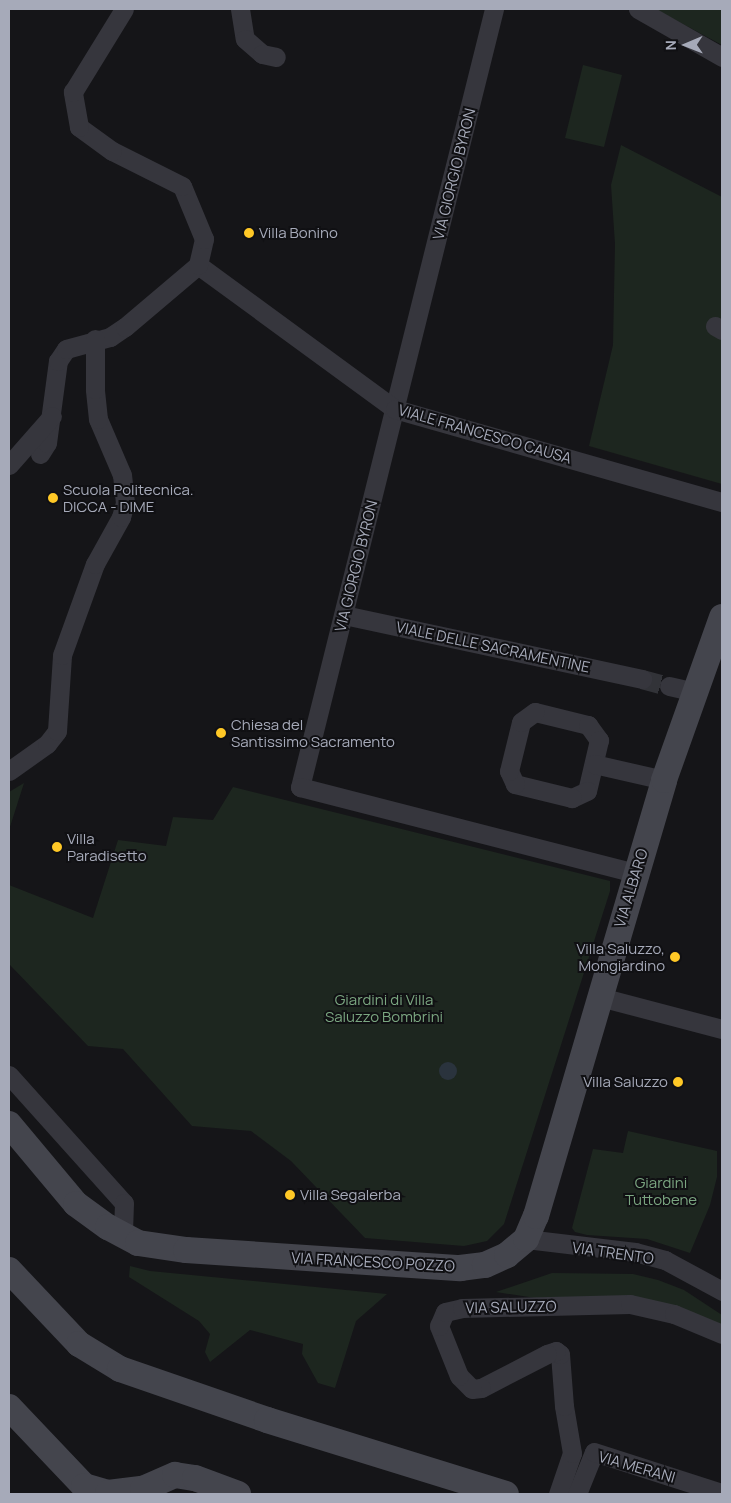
<!DOCTYPE html>
<style>
body{margin:0}
#map{position:relative;width:731px;height:1503px;overflow:hidden;background:#151518;font-family:Manrope,sans-serif}
div>[style]{position:absolute}
[style*='--x']{left:calc(var(--x)*1px);top:calc(var(--y)*1px);width:calc(var(--w)*1px);rotate:calc(var(--a)*1deg)}
.green>*{inset:0;background:#1d261f}
.water>*{inset:0;background:#2a333d}
.round{border-radius:50%}
.street-tunnel>*{height:19px;margin-top:-9.5px;transform-origin:0;background:repeating-linear-gradient(90deg,#323338 0 19px,transparent 0 28px)}
.street>*{height:19px;margin:-9.5px;padding:0 9.5px;transform-origin:9.5px;border-radius:9.5px;background:#36363d}
.secondary>*{height:26px;margin:-13px;padding:0 13px;transform-origin:13px;border-radius:13px;background:#44454d}
.dots>*{width:14px;height:14px;translate:-50% -50%;box-sizing:border-box;border:2px solid #101013;border-radius:50%}
span{translate:-50% -50%;white-space:nowrap;text-align:center;line-height:1.15;-webkit-text-stroke:4px #101013;paint-order:stroke}
.street-label{font-size:15px;color:#a6aab9}
.poi-label{font-size:15px;color:#a6aab9}
.left{translate:0 -50%;text-align:left}
.right{translate:-100% -50%;text-align:right}
.park-label{font-size:15px;color:#7ba681}
.frame{position:absolute;inset:0;border:10px solid #a6aab9;pointer-events:none}
.north{position:absolute;left:661px;top:20px;width:50px;height:50px;-webkit-text-stroke:4px #101013;paint-order:stroke;rotate:269deg;font-size:14px;font-weight:700;line-height:20px;text-align:center;color:#a6aab9}
.north::after{content:'';display:block;margin:auto;width:18px;height:22px;background:#a6aab9;clip-path:polygon(50% 0,100% 100%,50% 72%,0 100%)}
</style>
<div id="map">
<div class="green">
<div style="clip-path:polygon(655px 9px,722px 9px,722px 45px)"></div>
<div style="clip-path:polygon(583px 65px,622px 75px,604px 147px,565px 138px)"></div>
<div style="clip-path:polygon(621px 145px,722px 197px,722px 484px,589px 446px,613px 345px,615px 244px,611px 185px)"></div>
<div style="clip-path:polygon(24px 783px,9px 830px,9px 792px)"></div>
<div style="clip-path:polygon(233px 787px,610px 881px,610px 891px,504px 1224px,487px 1241px,464px 1246px,365px 1238px,291px 1161px,251px 1131px,192px 1126px,123px 1049px,88px 1046px,9px 964px,9px 885px,93px 918px,118px 840px,166px 846px,173px 817px,213px 820px)"></div>
<div style="clip-path:polygon(628px 1131px,717px 1151px,717px 1177px,710px 1205px,690px 1253px,647px 1239px,587px 1235px,575px 1232px,572px 1228px,593px 1149px,623px 1153px)"></div>
<div style="clip-path:polygon(130px 1266px,150px 1271px,387px 1294px,356px 1321px,335px 1388px,318px 1383px,302px 1354px,303px 1344px,250px 1330px,210px 1362px,205px 1352px,210px 1334px,199px 1321px,129px 1277px)"></div>
<div style="clip-path:polygon(552px 1273px,633px 1274px,658px 1280px,684px 1290px,722px 1315px,722px 1327px,496px 1292px)"></div>
</div>
<div class="water">
<div class="round" style="left:439px;top:1062px;width:18px;height:18px"></div>
</div>
<div class="street-tunnel">
<div style="--x:642;--y:679;--w:28;--a:15"></div>
</div>
<div class="street">
<div style="--x:240;--y:9;--w:30;--a:81"></div>
<div style="--x:245;--y:39;--w:23;--a:41"></div>
<div style="--x:262;--y:54;--w:14;--a:12"></div>
<div style="--x:494;--y:9;--w:802;--a:104"></div>
<div style="--x:300;--y:787;--w:347;--a:14.4"></div>
<div style="--x:638;--y:9;--w:97;--a:29.7"></div>
<div style="--x:198;--y:265;--w:244;--a:36.2"></div>
<div style="--x:395;--y:409;--w:340;--a:15.9"></div>
<div style="--x:715;--y:326;--w:8;--a:30"></div>
<div style="--x:40;--y:454;--w:13;--a:-58"></div>
<div style="--x:47;--y:443;--w:83;--a:-82.4"></div>
<div style="--x:58;--y:361;--w:14;--a:-56"></div>
<div style="--x:66;--y:349;--w:46;--a:-15.3"></div>
<div style="--x:110;--y:337;--w:18;--a:-34"></div>
<div style="--x:125;--y:327;--w:96;--a:-40.3"></div>
<div style="--x:198;--y:265;--w:27;--a:-77"></div>
<div style="--x:204;--y:239;--w:57;--a:-112.5"></div>
<div style="--x:182;--y:186;--w:78;--a:-153.4"></div>
<div style="--x:112;--y:151;--w:41;--a:-144"></div>
<div style="--x:79;--y:127;--w:36;--a:-100"></div>
<div style="--x:73;--y:92;--w:97;--a:-58.4"></div>
<div style="--x:9;--y:465;--w:65;--a:-48.7"></div>
<div style="--x:344;--y:615;--w:305;--a:12.1"></div>
<div style="--x:669;--y:686;--w:26;--a:13"></div>
<div style="--x:535;--y:712;--w:55;--a:13.8"></div>
<div style="--x:588;--y:725;--w:19;--a:54"></div>
<div style="--x:599;--y:740;--w:52;--a:103.2"></div>
<div style="--x:587;--y:791;--w:17;--a:155"></div>
<div style="--x:572;--y:798;--w:59;--a:-166.2"></div>
<div style="--x:515;--y:784;--w:14;--a:-115"></div>
<div style="--x:509;--y:771;--w:50;--a:-76.2"></div>
<div style="--x:521;--y:722;--w:17;--a:-36"></div>
<div style="--x:594;--y:764;--w:72;--a:12.9"></div>
<div style="--x:9;--y:771;--w:47;--a:-35.4"></div>
<div style="--x:47;--y:744;--w:16;--a:-52"></div>
<div style="--x:57;--y:731;--w:76;--a:-86.2"></div>
<div style="--x:62;--y:655;--w:97;--a:-70.1"></div>
<div style="--x:95;--y:564;--w:54;--a:-61"></div>
<div style="--x:121;--y:517;--w:15;--a:-74"></div>
<div style="--x:125;--y:503;--w:28;--a:-96"></div>
<div style="--x:122;--y:475;--w:61;--a:-113.2"></div>
<div style="--x:98;--y:419;--w:30;--a:-96"></div>
<div style="--x:95;--y:389;--w:50;--a:-90"></div>
<div style="--x:600;--y:997;--w:126;--a:14.7"></div>
<div style="--x:9;--y:1075;--w:172;--a:48.1"></div>
<div style="--x:124;--y:1203;--w:34;--a:92"></div>
<div style="--x:526;--y:1239;--w:110;--a:6.8"></div>
<div style="--x:635;--y:1252;--w:31;--a:15"></div>
<div style="--x:665;--y:1260;--w:65;--a:28.5"></div>
<div style="--x:558;--y:1494;--w:43;--a:-71.1"></div>
<div style="--x:572;--y:1453;--w:48;--a:-99.7"></div>
<div style="--x:564;--y:1406;--w:52;--a:-94.4"></div>
<div style="--x:560;--y:1354;--w:5;--a:-143"></div>
<div style="--x:556;--y:1351;--w:9;--a:162"></div>
<div style="--x:547;--y:1354;--w:74;--a:152.7"></div>
<div style="--x:481;--y:1388;--w:9;--a:174"></div>
<div style="--x:472;--y:1389;--w:18;--a:-135"></div>
<div style="--x:459;--y:1376;--w:54;--a:-111.8"></div>
<div style="--x:439;--y:1326;--w:15;--a:-67"></div>
<div style="--x:445;--y:1312;--w:17;--a:-13"></div>
<div style="--x:462;--y:1308;--w:168;--a:-1.4"></div>
<div style="--x:630;--y:1304;--w:45;--a:12.8"></div>
<div style="--x:674;--y:1314;--w:52;--a:22.6"></div>
<div style="--x:577;--y:1494;--w:45;--a:-68"></div>
<div style="--x:594;--y:1452;--w:134;--a:17.8"></div>
</div>
<div class="secondary">
<div style="--x:9;--y:1124;--w:104;--a:50.1"></div>
<div style="--x:76;--y:1204;--w:39;--a:36"></div>
<div style="--x:108;--y:1227;--w:34;--a:28"></div>
<div style="--x:138;--y:1243;--w:49;--a:8.3"></div>
<div style="--x:186;--y:1250;--w:275;--a:3.8"></div>
<div style="--x:460;--y:1268;--w:25;--a:-7"></div>
<div style="--x:485;--y:1265;--w:24;--a:-24"></div>
<div style="--x:507;--y:1255;--w:25;--a:-40"></div>
<div style="--x:526;--y:1239;--w:25;--a:-67"></div>
<div style="--x:536;--y:1216;--w:454;--a:-73.6"></div>
<div style="--x:664;--y:780;--w:173;--a:-70.4"></div>
<div style="--x:9;--y:1270;--w:102;--a:46.6"></div>
<div style="--x:79;--y:1344;--w:48;--a:31.4"></div>
<div style="--x:120;--y:1369;--w:156;--a:19.1"></div>
<div style="--x:267;--y:1420;--w:250;--a:17.2"></div>
<div style="--x:9;--y:1407;--w:109;--a:46.5"></div>
<div style="--x:84;--y:1486;--w:25;--a:16"></div>
<div style="--x:108;--y:1493;--w:35;--a:-7"></div>
<div style="--x:143;--y:1489;--w:35;--a:-24"></div>
<div style="--x:175;--y:1475;--w:20;--a:9"></div>
<div style="--x:195;--y:1478;--w:46;--a:20.4"></div>
</div>
<div class="dots">
<div style="left:249px;top:233px;background:#ffc826"></div>
<div style="left:53px;top:498px;background:#ffc826"></div>
<div style="left:221px;top:733px;background:#ffc826"></div>
<div style="left:57px;top:847px;background:#ffc826"></div>
<div style="left:675px;top:957px;background:#ffc826"></div>
<div style="left:678px;top:1082px;background:#ffc826"></div>
<div style="left:290px;top:1195px;background:#ffc826"></div>
</div>
<div class="street-label">
<span style="left:454px;top:174px;rotate:-76deg">VIA GIORGIO BYRON</span>
<span style="left:485px;top:434px;rotate:16deg">VIALE FRANCESCO CAUSA</span>
<span style="left:356px;top:566px;rotate:-76deg">VIA GIORGIO BYRON</span>
<span style="left:493px;top:647px;rotate:12deg">VIALE DELLE SACRAMENTINE</span>
<span style="left:631px;top:888px;rotate:-73deg">VIA ALBARO</span>
<span style="left:613px;top:1253px;rotate:8deg">VIA TRENTO</span>
<span style="left:373px;top:1262px;rotate:3deg">VIA FRANCESCO POZZO</span>
<span style="left:511px;top:1307px;rotate:-1deg">VIA SALUZZO</span>
<span style="left:637px;top:1467px;rotate:16deg">VIA MERANI</span>
</div>
<div class="poi-label">
<span class="left" style="left:259px;top:233px">Villa Bonino</span>
<span class="left" style="left:63px;top:498px">Scuola Politecnica.<br>DICCA - DIME</span>
<span class="left" style="left:231px;top:733px">Chiesa del<br>Santissimo Sacramento</span>
<span class="left" style="left:67px;top:847px">Villa<br>Paradisetto</span>
<span class="right" style="left:665px;top:957px">Villa Saluzzo,<br>Mongiardino</span>
<span class="right" style="left:668px;top:1082px">Villa Saluzzo</span>
<span class="left" style="left:300px;top:1195px">Villa Segalerba</span>
</div>
<div class="park-label">
<span style="left:384px;top:1008px">Giardini di Villa<br>Saluzzo Bombrini</span>
<span style="left:661px;top:1191px">Giardini<br>Tuttobene</span>
</div>
<div class="frame"></div>
<div class="north">N</div>
</div>
